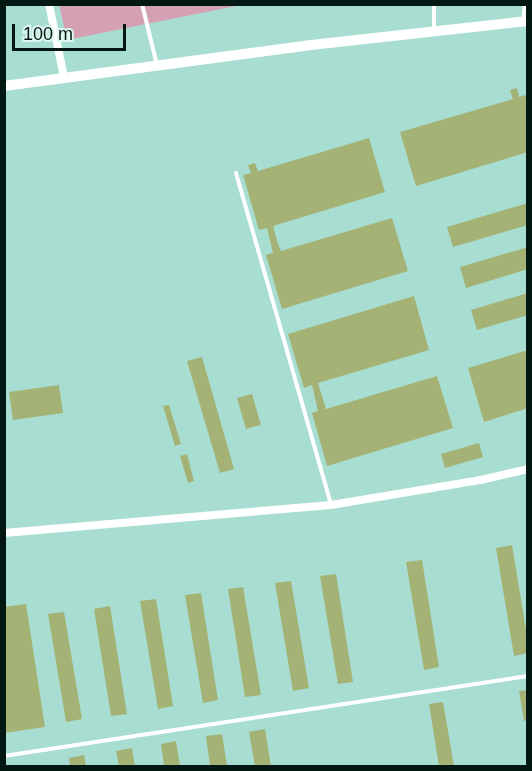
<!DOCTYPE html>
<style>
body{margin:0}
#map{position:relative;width:532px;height:771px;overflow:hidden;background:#a7ded1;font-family:Helvetica,sans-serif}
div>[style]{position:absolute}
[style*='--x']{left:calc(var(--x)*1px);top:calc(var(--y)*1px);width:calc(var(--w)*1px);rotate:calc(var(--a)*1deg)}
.green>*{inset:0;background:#d5a0b1}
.building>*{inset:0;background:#a5b276}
.lane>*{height:4px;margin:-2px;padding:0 2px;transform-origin:2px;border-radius:2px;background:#fff}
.street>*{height:8px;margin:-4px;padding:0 4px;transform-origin:4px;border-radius:4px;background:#fff}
.secondary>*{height:10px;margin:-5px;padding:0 5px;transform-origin:5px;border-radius:5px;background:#fff}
span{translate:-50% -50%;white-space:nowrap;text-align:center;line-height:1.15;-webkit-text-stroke:4.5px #ddf8f1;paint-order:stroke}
.frame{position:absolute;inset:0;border:6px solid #031713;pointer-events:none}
.scale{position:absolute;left:12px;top:24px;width:114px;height:27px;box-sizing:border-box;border:3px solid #031713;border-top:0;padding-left:8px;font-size:18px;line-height:21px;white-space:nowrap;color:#031713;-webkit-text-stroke:4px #ddf8f1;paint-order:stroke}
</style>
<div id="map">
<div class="green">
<div style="clip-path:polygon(59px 4px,241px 5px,67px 40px)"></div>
</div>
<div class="building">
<div style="clip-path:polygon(517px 88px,519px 97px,526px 95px,528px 100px,528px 152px,416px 186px,400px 132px,513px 99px,510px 90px)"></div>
<div style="clip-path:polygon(369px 138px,385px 192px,273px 226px,277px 241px,281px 251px,392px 218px,408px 271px,282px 309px,266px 255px,273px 253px,267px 228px,259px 230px,243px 175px,251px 173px,248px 165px,255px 163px,258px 171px)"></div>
<div style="clip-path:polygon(528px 203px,528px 225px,453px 247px,447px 227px)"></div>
<div style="clip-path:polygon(528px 247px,528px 269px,466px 288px,460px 267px)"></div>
<div style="clip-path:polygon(528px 293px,528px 315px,477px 330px,471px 310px)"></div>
<div style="clip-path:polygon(414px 296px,429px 350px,318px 383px,326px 409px,437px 376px,453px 428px,327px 466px,312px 413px,318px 411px,312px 385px,304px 388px,288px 334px)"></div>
<div style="clip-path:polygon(528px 350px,528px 408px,484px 422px,468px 368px)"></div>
<div style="clip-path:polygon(202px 357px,234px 469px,220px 473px,187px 361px)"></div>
<div style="clip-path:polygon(59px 385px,63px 413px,13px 420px,9px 392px)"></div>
<div style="clip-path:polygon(252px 394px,261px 425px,246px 429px,237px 398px)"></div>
<div style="clip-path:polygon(169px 405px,181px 444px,175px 446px,163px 406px)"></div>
<div style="clip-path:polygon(479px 443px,483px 457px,445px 468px,441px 454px)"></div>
<div style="clip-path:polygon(187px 454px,194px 481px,188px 483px,180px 456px)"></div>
<div style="clip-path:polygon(512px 545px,528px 642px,528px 653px,514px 656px,496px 548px)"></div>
<div style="clip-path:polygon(422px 560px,439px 667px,424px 670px,406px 562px)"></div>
<div style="clip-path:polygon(336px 574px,353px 682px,338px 684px,320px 576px)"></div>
<div style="clip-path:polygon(291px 581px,309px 688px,293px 691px,275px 583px)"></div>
<div style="clip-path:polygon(243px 587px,261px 695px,245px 697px,228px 589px)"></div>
<div style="clip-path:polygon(201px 593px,218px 700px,203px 703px,185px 595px)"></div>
<div style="clip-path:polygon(156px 599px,173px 706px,158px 709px,140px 601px)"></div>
<div style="clip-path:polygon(26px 604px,45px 727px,4px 733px,4px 607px)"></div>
<div style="clip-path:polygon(110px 606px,127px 714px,111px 716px,94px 609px)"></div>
<div style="clip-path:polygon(64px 612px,82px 719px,66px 722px,48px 614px)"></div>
<div style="clip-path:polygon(528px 690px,528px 720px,524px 721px,519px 691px)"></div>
<div style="clip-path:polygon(443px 702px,454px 766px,439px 766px,429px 704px)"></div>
<div style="clip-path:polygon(265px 729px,271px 766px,255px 766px,249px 732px)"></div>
<div style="clip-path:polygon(222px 734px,227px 766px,210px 766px,206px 736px)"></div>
<div style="clip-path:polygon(176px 741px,180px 766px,164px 766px,161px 744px)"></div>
<div style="clip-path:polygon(132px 748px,135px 766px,119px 766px,116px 751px)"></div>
<div style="clip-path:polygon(84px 755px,86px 766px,70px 766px,69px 758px)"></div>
</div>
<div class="lane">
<div style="--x:142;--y:4;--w:63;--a:76.2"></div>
<div style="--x:523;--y:21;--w:17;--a:-83"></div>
<div style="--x:434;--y:30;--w:26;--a:-90"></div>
<div style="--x:236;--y:173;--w:345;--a:74"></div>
<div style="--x:4;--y:756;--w:530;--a:-8.68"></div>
</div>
<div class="street">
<div style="--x:49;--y:4;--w:75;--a:78.4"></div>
<div style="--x:4;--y:533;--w:328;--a:-4.9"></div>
<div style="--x:331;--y:505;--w:152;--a:-9.5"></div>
<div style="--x:481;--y:480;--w:48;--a:-13.2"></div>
</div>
<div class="secondary">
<div style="--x:4;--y:86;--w:310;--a:-7.6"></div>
<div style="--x:311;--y:45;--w:218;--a:-6.3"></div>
</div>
<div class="frame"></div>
<div class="scale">100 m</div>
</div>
